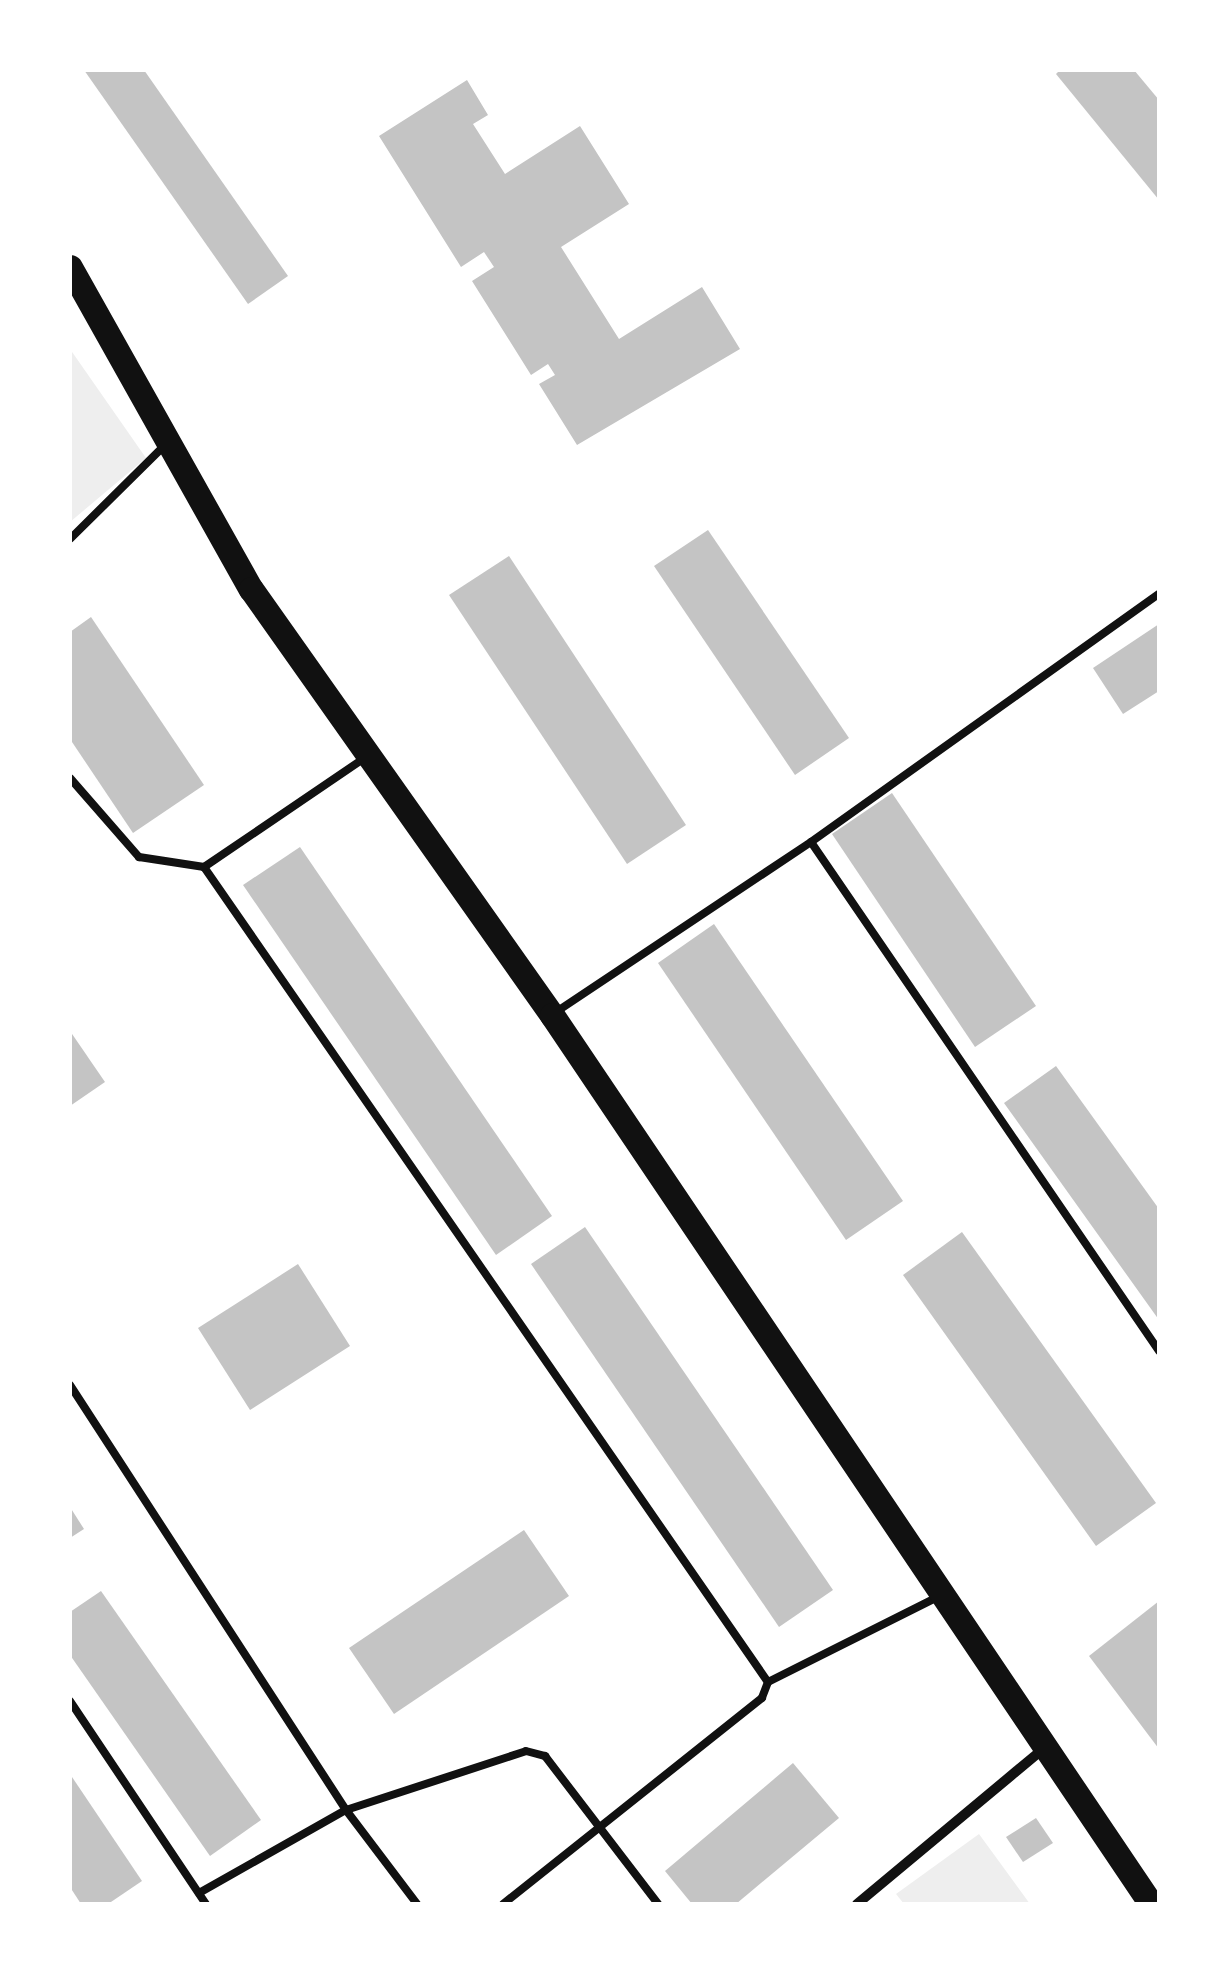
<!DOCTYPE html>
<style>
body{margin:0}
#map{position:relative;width:1229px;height:1974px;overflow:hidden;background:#fff;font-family:"Noto Sans",sans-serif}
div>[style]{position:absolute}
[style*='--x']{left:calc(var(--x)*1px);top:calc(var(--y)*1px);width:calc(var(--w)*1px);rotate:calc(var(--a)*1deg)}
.green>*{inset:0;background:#eee}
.building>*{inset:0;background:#c4c4c4}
.service>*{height:8px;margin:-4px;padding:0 4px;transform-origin:4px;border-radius:4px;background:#111}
.minor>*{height:10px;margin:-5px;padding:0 5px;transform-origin:5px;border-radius:5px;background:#111}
.primary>*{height:25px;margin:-12.5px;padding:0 12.5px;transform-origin:12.5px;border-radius:12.5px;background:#111}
span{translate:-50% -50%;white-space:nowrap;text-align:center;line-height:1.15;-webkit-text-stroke:8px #fff;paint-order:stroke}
.frame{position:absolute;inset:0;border:72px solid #fff;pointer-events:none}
</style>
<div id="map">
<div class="green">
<div style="clip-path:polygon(70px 349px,146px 458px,70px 522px)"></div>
<div style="clip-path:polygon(979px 1834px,1030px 1904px,904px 1904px,896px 1894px)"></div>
</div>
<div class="building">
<div style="clip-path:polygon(84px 70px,144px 70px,288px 276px,248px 304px)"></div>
<div style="clip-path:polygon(1060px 70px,1134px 70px,1159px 100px,1159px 200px,1056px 74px)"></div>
<div style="clip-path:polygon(467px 80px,488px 115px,473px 124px,505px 174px,580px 126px,629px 204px,561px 247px,619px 339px,702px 287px,740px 349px,577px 445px,539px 384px,555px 375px,548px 364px,531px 375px,472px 281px,494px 267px,484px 252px,461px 267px,379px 136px)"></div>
<div style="clip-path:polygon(708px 530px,849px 738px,795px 775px,654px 566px)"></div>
<div style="clip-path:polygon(509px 556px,686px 825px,627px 864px,449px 595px)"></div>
<div style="clip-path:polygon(91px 617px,204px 785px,133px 833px,70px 739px,70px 632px)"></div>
<div style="clip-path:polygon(1159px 624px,1159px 691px,1123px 714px,1093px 668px)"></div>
<div style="clip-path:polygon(892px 793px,1036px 1006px,975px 1047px,832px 834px)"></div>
<div style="clip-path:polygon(300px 847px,552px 1216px,496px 1255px,243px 885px)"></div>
<div style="clip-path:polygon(714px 924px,903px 1201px,846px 1240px,658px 963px)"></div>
<div style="clip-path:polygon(70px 1031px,105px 1082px,70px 1106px)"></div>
<div style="clip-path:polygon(1056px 1066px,1159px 1209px,1159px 1320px,1004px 1103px)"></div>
<div style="clip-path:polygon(585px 1227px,833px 1590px,779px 1627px,531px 1264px)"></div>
<div style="clip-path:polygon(962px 1232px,1156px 1503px,1096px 1546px,903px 1275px)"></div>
<div style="clip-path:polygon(298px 1264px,350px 1346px,250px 1410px,198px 1328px)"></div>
<div style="clip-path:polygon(70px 1507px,84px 1529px,70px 1538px)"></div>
<div style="clip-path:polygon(524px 1530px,569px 1596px,394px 1714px,349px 1648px)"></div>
<div style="clip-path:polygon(101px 1591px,261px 1820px,210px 1856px,70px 1655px,70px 1612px)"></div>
<div style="clip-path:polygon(1159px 1601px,1159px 1749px,1089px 1656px)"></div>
<div style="clip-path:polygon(793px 1763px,839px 1818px,736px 1904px,692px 1904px,665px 1871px)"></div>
<div style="clip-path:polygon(70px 1774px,142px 1881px,108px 1904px,81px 1904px,70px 1887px)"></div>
<div style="clip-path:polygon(1036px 1818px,1053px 1843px,1023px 1862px,1006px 1837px)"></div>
</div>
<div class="service">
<div style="--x:70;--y:539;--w:131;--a:-44.7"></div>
<div style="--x:366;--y:757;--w:196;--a:145.8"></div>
<div style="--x:204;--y:867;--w:991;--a:55.32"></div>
<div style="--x:768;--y:1682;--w:17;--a:111"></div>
<div style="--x:762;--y:1698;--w:331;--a:141.5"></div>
<div style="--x:70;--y:778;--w:105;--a:48.9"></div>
<div style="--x:139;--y:857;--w:66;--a:8.7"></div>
<div style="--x:811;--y:842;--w:617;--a:55.64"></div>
<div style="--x:556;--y:1012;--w:306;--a:-33.7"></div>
<div style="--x:811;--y:842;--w:427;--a:-35.5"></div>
<div style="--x:70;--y:1385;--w:507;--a:57"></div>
<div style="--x:346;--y:1810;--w:118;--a:52.9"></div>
<div style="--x:768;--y:1682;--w:190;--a:-26.6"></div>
<div style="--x:70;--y:1701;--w:244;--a:56.2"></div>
<div style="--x:199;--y:1893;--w:169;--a:-29.5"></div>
<div style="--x:346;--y:1810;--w:189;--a:-18.1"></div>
<div style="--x:526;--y:1751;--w:20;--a:15"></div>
<div style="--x:545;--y:1756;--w:186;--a:52.6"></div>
</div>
<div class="minor">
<div style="--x:857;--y:1904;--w:241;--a:-39.8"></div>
</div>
<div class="primary">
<div style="--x:70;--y:267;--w:369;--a:60.7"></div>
<div style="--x:251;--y:589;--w:522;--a:54.76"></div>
<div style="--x:552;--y:1015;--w:1072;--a:56.03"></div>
</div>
<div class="frame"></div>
</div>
